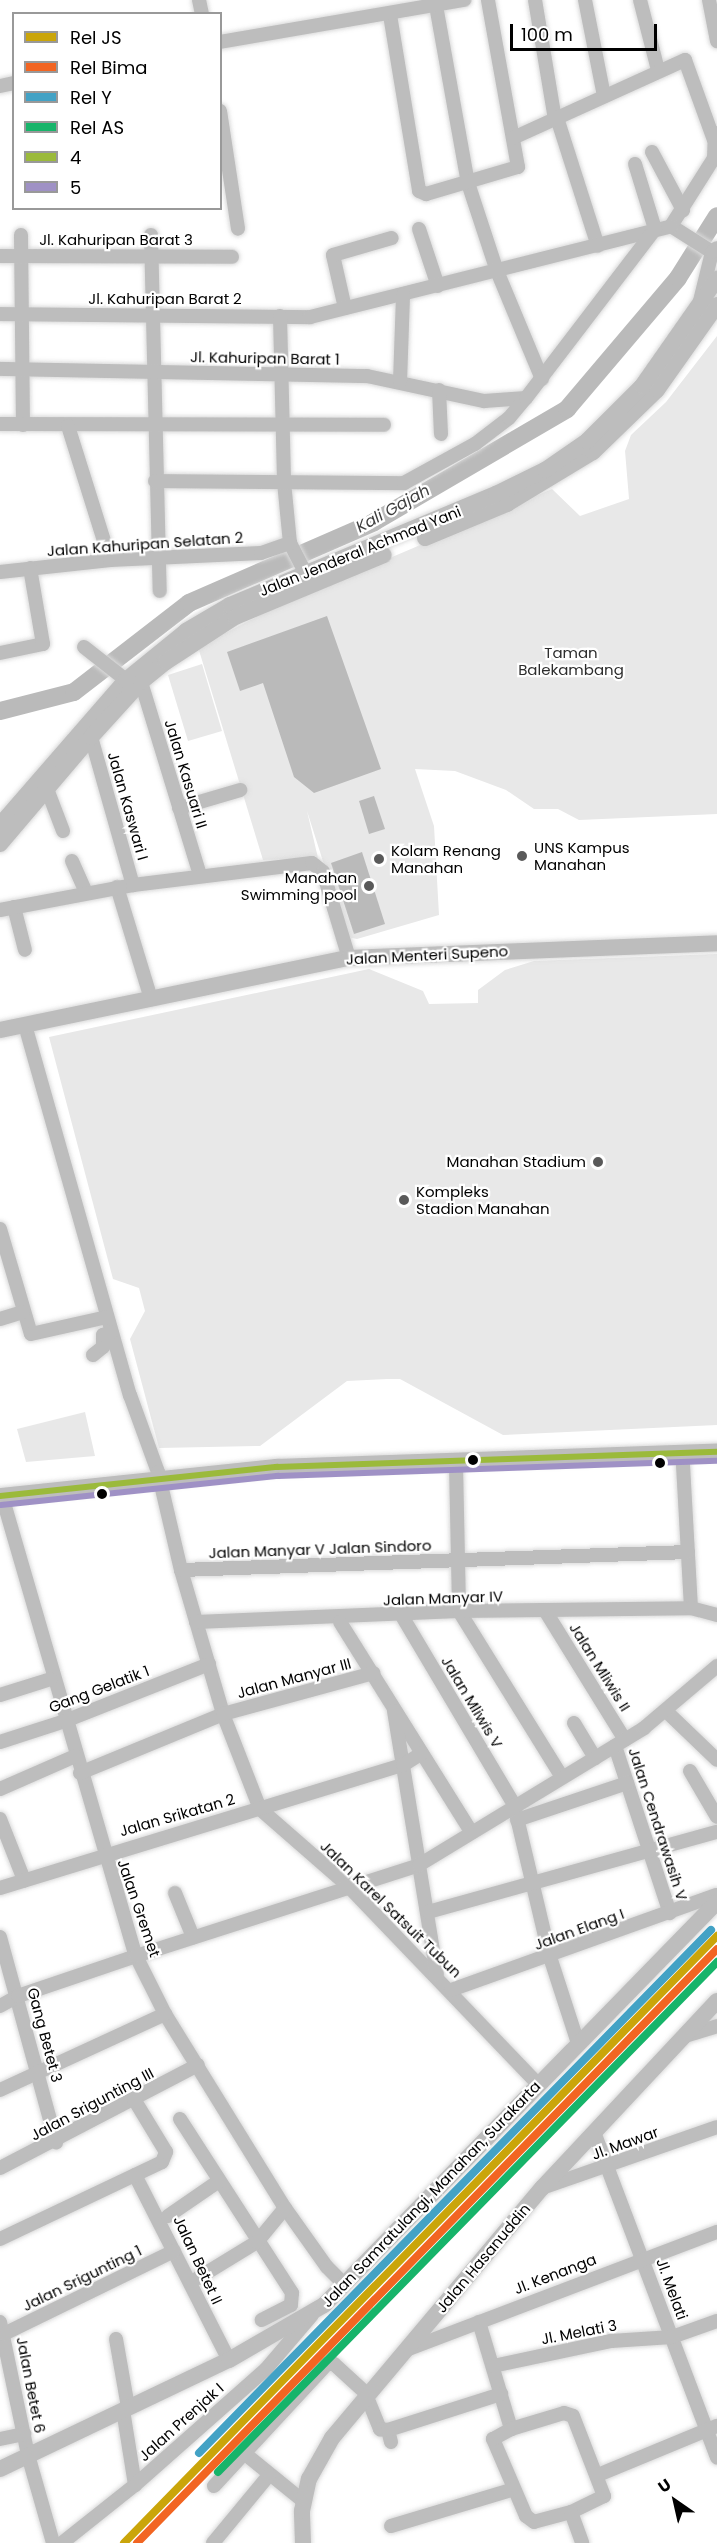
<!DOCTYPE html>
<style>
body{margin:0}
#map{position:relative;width:717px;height:2543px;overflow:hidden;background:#fff;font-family:Poppins,sans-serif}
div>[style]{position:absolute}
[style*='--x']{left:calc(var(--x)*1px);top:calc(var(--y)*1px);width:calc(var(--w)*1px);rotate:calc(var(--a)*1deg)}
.green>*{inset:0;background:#e8e8e8}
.water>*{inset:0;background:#bababa}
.river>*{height:18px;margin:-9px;padding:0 9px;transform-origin:9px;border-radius:9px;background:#bababa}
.roads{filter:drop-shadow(0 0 2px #dbdbdb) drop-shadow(0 0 2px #dbdbdb)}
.minor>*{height:14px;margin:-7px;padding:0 7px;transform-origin:7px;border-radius:7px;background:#bdbdbd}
.major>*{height:16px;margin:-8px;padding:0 8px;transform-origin:8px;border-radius:8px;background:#bdbdbd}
.bus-1>*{height:6px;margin:-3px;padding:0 3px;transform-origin:3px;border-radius:3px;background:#9bba3b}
.bus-2>*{height:6px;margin:-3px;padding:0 3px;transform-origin:3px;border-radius:3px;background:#9f91c5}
.rail-1>*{height:8px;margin:-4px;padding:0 4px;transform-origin:4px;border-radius:4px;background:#caa50a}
.rail-2>*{height:8px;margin:-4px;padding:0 4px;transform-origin:4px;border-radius:4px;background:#f26522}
.rail-3>*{height:8px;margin:-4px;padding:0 4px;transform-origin:4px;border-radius:4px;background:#43a2c5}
.rail-4>*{height:8px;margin:-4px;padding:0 4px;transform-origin:4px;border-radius:4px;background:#17b46a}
.dots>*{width:16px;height:16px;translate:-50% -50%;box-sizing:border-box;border:3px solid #fff;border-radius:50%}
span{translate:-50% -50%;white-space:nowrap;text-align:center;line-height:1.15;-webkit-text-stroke:4.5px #fff;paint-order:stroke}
.street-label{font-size:15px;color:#000}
.park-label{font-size:15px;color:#2d2d2d}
.poi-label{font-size:15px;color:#000}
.left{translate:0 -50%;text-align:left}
.right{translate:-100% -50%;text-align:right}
.water-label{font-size:16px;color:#3e3e3e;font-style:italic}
.legend{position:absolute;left:12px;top:12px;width:210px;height:198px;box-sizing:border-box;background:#fff;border:2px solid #999;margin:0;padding:8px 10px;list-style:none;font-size:18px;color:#000}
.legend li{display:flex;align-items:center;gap:12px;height:30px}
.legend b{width:30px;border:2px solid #999}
.north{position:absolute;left:645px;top:2471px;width:60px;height:60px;-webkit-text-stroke:4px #fff;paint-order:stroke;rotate:326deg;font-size:16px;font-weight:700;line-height:24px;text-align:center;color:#000}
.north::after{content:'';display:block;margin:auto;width:21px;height:27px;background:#000;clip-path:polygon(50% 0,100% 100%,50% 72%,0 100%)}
.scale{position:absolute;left:510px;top:24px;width:147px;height:27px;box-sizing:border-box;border:3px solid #000;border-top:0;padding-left:8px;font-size:18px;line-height:21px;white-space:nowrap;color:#000;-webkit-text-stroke:4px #fff;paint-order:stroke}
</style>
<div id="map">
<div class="green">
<div style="clip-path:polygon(717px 336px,717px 814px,579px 820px,558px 809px,534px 809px,506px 790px,455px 771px,415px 769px,434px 826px,439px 915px,357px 939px,347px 937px,307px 811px,318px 858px,263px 860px,198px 647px,284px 603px,552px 489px,580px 516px,629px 499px,625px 451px,631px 435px,666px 402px)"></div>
<div style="clip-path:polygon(202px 664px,222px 731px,188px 741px,168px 675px)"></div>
<div style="clip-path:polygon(717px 954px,717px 1425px,503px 1435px,400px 1379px,387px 1379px,347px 1381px,260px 1446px,159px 1448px,130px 1339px,145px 1311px,139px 1288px,113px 1279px,49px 1037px,369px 969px,423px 991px,429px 1004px,478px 1003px,478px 990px,505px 970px,534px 961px)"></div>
<div style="clip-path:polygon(85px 1412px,95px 1456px,26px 1462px,17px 1429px)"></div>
</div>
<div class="water">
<div style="clip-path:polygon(327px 616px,381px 769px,314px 793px,294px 777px,263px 683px,240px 691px,227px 652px)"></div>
<div style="clip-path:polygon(374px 796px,385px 829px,369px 834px,359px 801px)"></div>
<div style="clip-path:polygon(362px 852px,385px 924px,354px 934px,331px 863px)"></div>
</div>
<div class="river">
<div style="--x:0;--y:711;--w:76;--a:-14.4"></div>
<div style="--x:74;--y:692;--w:145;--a:-37.7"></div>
<div style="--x:189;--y:603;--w:202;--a:-23.6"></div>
<div style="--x:374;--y:522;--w:224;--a:-30.3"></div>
<div style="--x:567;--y:409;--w:172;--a:-49.7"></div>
<div style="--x:678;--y:278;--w:73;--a:-57.8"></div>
</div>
<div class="roads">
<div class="minor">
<div style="--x:199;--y:0;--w:14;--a:78"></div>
<div style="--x:435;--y:0;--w:186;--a:79.8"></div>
<div style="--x:468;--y:183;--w:93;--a:71.8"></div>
<div style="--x:497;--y:271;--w:117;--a:67.4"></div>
<div style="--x:535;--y:0;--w:116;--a:80.5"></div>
<div style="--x:585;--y:0;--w:98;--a:78.8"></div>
<div style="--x:640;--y:0;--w:72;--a:75.6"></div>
<div style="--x:709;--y:0;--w:42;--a:79"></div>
<div style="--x:390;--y:15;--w:178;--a:80.6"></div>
<div style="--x:419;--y:191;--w:8;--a:23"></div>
<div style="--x:426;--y:194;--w:96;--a:-16.4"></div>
<div style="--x:518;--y:167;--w:170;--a:-100.2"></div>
<div style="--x:220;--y:42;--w:248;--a:-9.8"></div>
<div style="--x:0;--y:86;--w:14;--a:-12"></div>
<div style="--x:220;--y:111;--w:119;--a:81.3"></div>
<div style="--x:558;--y:121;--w:131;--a:72.3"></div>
<div style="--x:513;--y:138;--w:189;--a:-24.4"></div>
<div style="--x:685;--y:60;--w:85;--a:70.1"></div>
<div style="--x:652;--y:152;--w:66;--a:61.9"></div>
<div style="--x:419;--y:229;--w:60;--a:71.6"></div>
<div style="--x:21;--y:235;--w:190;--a:89.4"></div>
<div style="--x:151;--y:235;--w:356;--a:88.6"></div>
<div style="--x:712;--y:252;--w:49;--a:-147.6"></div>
<div style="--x:671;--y:226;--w:80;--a:-57.7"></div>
<div style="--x:714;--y:158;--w:25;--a:-88"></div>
<div style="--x:0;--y:256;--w:232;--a:0.2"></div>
<div style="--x:700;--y:301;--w:50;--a:-76.2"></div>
<div style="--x:712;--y:252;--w:6;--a:-39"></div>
<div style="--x:345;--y:308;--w:54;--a:-102.8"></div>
<div style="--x:333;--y:255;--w:61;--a:-16.1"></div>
<div style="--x:0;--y:314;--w:310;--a:0.6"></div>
<div style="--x:310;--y:317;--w:372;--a:-14.1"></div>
<div style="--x:280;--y:316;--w:166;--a:88.6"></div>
<div style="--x:284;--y:482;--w:61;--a:84.4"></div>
<div style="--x:290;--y:543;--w:42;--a:62.8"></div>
<div style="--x:0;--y:369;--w:367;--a:1.1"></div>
<div style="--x:367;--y:376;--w:120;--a:12.1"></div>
<div style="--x:484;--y:401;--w:42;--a:-4.1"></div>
<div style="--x:400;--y:382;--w:87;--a:-88"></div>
<div style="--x:439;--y:390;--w:44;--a:87.4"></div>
<div style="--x:0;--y:424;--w:384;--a:0.1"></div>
<div style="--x:68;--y:426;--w:140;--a:72.6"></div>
<div style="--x:155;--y:481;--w:249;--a:0.5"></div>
<div style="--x:404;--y:483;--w:81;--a:-28.8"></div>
<div style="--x:475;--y:444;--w:43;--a:-37.4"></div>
<div style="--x:509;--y:418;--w:26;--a:-50"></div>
<div style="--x:526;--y:398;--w:213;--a:-52.6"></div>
<div style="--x:655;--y:229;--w:68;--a:-107.1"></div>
<div style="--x:0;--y:572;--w:111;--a:-6.2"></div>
<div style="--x:110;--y:560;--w:151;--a:-2.7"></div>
<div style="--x:261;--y:553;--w:31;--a:-19"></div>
<div style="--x:84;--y:647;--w:53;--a:38.2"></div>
<div style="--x:0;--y:653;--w:44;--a:-11.8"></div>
<div style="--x:43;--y:644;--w:77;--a:-99.7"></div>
<div style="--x:141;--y:682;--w:202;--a:73"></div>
<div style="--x:91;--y:737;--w:154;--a:74.2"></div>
<div style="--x:47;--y:789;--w:45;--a:69.1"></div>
<div style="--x:179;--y:808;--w:64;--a:-16.4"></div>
<div style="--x:72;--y:861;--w:35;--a:66"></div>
<div style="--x:117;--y:887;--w:117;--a:73.1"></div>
<div style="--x:14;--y:907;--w:44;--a:75.7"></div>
<div style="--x:0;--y:910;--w:135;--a:-10.6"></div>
<div style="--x:133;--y:885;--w:180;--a:-7"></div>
<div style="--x:312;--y:863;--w:14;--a:39"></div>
<div style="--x:323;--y:872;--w:90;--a:73.2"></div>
<div style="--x:25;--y:1025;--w:385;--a:74.2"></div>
<div style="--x:130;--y:1395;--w:82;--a:70"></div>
<div style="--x:158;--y:1472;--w:101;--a:76.8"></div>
<div style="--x:181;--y:1570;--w:150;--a:73.7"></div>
<div style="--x:223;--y:1714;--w:102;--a:68.7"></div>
<div style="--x:260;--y:1809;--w:116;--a:41.1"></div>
<div style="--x:347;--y:1885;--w:276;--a:46.2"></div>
<div style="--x:0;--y:1229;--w:109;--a:73.6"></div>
<div style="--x:31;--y:1334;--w:78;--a:-12.6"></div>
<div style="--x:0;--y:1319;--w:24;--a:-17"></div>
<div style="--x:93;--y:1355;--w:13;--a:-39"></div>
<div style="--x:103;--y:1347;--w:12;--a:-90"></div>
<div style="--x:103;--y:1335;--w:9;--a:-18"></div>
<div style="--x:456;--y:1464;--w:147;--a:88.8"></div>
<div style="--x:459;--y:1611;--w:195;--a:58.2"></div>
<div style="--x:683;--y:1465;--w:143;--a:86.8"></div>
<div style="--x:2;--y:1496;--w:479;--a:73.8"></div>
<div style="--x:136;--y:1956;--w:65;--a:63.4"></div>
<div style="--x:165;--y:2014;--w:228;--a:58.3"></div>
<div style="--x:285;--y:2208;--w:72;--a:54.6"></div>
<div style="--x:327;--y:2267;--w:25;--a:45"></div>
<div style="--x:181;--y:1570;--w:507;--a:-2.03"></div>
<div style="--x:546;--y:1612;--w:150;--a:58.3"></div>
<div style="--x:402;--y:1616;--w:220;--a:59.3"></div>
<div style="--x:514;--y:1805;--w:156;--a:76.7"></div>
<div style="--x:550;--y:1957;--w:87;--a:72"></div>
<div style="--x:196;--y:1622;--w:263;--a:-2.4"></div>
<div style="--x:459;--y:1611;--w:232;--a:-0.7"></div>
<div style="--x:691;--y:1608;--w:27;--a:15"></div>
<div style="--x:340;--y:1622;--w:248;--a:58"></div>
<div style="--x:0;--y:1695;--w:53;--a:-17.4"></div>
<div style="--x:394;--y:1711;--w:154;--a:80.7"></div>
<div style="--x:667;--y:1712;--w:69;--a:43.8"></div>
<div style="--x:574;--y:1723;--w:41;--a:59"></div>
<div style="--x:0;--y:1742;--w:68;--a:-17.9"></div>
<div style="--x:65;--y:1721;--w:155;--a:-21.6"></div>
<div style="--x:615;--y:1746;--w:176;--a:71.8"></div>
<div style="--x:690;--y:1771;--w:53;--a:59.6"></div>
<div style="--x:80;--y:1773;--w:155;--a:-22.4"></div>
<div style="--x:223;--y:1714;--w:156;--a:-15.2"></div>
<div style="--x:0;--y:1789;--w:82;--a:-23.7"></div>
<div style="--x:0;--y:1819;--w:66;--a:68.5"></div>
<div style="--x:517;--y:1820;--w:116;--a:-18.6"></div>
<div style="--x:419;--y:1865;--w:111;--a:80.7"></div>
<div style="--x:0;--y:1888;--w:421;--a:-17"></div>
<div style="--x:403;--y:1765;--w:22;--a:-32"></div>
<div style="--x:175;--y:1893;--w:48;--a:67.8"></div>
<div style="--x:428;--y:1912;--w:300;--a:-15.5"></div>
<div style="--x:0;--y:1937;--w:213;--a:74.7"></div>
<div style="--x:451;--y:1990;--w:282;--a:-19.7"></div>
<div style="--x:0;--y:2006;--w:21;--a:-29"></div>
<div style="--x:18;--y:1996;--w:125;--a:-18.7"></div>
<div style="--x:136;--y:1956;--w:297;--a:-17.8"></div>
<div style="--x:419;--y:1865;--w:263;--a:-31.3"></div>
<div style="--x:644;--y:1728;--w:96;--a:-40.3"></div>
<div style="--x:685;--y:2036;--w:34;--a:-17"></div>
<div style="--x:0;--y:2090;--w:182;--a:-24.7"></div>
<div style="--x:180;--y:2119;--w:207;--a:57.2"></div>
<div style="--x:292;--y:2293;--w:12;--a:95"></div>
<div style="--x:291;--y:2305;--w:33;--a:153"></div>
<div style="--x:594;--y:2132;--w:348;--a:69.3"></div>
<div style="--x:0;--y:2168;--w:223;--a:-27.5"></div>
<div style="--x:135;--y:2175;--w:208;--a:63.1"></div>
<div style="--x:542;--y:2188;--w:185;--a:-19.2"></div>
<div style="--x:168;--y:2216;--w:62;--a:-34.5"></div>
<div style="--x:0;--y:2239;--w:179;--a:-25.4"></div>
<div style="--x:162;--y:2162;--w:11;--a:-68"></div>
<div style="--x:166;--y:2152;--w:60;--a:-121.3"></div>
<div style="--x:198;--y:2278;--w:69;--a:-31.4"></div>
<div style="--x:257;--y:2242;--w:44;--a:-50.5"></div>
<div style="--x:0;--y:2322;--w:136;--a:78.1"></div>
<div style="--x:28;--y:2455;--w:91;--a:74.1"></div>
<div style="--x:479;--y:2322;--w:112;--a:73.3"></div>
<div style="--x:4;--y:2334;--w:189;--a:-26"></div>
<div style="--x:116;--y:2339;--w:69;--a:80"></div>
<div style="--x:406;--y:2350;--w:333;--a:-20.8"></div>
<div style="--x:493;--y:2366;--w:121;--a:-12"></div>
<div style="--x:611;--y:2341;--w:61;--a:-3.8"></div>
<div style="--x:672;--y:2337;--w:48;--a:-19.6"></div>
<div style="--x:367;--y:2397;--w:35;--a:68"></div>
<div style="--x:380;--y:2429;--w:8;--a:7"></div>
<div style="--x:123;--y:2410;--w:76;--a:80.9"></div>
<div style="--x:564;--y:2413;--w:9;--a:18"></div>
<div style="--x:573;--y:2416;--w:86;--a:68.8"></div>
<div style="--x:604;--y:2496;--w:37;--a:154"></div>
<div style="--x:571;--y:2512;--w:38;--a:165"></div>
<div style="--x:534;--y:2522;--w:10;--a:-143"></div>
<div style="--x:526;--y:2516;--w:84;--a:-113.2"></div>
<div style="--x:493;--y:2439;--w:21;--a:-29"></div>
<div style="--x:511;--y:2429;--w:55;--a:-16.8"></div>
<div style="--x:0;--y:2439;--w:25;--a:-12"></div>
<div style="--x:391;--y:2442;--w:12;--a:-104"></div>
<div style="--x:388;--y:2430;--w:119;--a:-17.7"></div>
<div style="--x:244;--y:2453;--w:76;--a:39.1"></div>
<div style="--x:598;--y:2475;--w:129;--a:-22.4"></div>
<div style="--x:214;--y:2486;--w:166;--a:-47.2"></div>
<div style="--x:327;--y:2364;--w:7;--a:0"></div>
<div style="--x:334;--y:2364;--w:46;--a:42.4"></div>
<div style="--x:571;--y:2512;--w:33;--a:70"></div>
<div style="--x:391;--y:2526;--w:128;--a:-16.7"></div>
<div style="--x:62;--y:2543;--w:93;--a:-38.5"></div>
<div style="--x:135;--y:2485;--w:175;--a:-41.5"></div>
<div style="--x:266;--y:2369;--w:71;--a:-49.6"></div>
<div style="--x:213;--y:2543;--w:88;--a:-50.5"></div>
</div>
<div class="major">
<div style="--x:425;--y:538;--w:89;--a:-22.5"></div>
<div style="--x:507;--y:504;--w:100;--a:-31.2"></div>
<div style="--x:593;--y:452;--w:89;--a:-44.1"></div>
<div style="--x:657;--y:390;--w:104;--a:-54.8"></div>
<div style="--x:0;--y:825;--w:192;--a:-49"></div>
<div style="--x:126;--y:680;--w:77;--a:-39.2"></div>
<div style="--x:186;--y:631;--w:51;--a:-30.6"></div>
<div style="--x:230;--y:605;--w:288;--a:-22.7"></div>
<div style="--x:496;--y:494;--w:55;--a:-26.1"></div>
<div style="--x:545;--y:470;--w:51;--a:-34.6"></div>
<div style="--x:587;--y:441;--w:78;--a:-45"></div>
<div style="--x:642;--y:386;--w:131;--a:-55"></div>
<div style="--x:0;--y:844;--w:140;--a:-49.6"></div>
<div style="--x:91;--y:737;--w:74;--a:-47.7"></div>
<div style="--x:141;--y:682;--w:32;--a:-39"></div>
<div style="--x:166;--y:662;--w:82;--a:-33.1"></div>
<div style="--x:235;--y:617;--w:161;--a:-22.6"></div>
<div style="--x:0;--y:1030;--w:356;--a:-11.7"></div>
<div style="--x:349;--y:958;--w:368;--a:-2.3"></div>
<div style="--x:0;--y:1496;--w:279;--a:-6"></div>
<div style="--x:277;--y:1467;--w:440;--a:-2"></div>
<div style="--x:0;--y:2469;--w:254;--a:-25.5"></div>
<div style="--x:229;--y:2360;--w:110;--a:-30.1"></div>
<div style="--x:324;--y:2305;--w:563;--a:-45.72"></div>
<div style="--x:303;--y:2543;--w:32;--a:-92"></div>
<div style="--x:302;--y:2511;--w:33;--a:-78"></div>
<div style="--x:309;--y:2479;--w:47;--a:-60.7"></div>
<div style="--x:332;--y:2438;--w:326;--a:-50"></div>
<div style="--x:542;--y:2188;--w:256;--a:-46.9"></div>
</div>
</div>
<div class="bus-1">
<div style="--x:0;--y:1496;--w:279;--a:-6"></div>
<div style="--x:277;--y:1467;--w:440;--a:-2"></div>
</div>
<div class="bus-2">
<div style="--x:1;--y:1505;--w:279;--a:-6"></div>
<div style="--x:278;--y:1476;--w:439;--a:-2"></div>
</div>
<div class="rail-1">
<div style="--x:124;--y:2543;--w:849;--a:-45.67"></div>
</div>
<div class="rail-2">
<div style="--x:137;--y:2543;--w:830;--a:-45.68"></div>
</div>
<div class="rail-3">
<div style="--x:199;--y:2453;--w:732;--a:-45.61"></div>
</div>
<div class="rail-4">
<div style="--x:218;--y:2472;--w:714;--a:-45.62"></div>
</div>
<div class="dots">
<div style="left:522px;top:856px;background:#595959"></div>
<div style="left:379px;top:859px;background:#595959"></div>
<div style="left:369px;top:886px;background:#595959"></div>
<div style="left:598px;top:1162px;background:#595959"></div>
<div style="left:404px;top:1200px;background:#595959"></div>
<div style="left:473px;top:1460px;background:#000"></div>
<div style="left:660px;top:1463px;background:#000"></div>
<div style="left:102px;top:1494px;background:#000"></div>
</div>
<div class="street-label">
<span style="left:116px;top:240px">Jl. Kahuripan Barat 3</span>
<span style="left:165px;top:299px">Jl. Kahuripan Barat 2</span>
<span style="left:265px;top:358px;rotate:1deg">Jl. Kahuripan Barat 1</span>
<span style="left:145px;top:544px;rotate:-4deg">Jalan Kahuripan Selatan 2</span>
<span style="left:360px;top:551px;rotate:-22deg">Jalan Jenderal Achmad Yani</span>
<span style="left:186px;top:774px;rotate:73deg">Jalan Kasuari II</span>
<span style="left:128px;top:806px;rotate:74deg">Jalan Kaswari I</span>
<span style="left:427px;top:955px;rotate:-3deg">Jalan Menteri Supeno</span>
<span style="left:320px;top:1549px;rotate:-2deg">Jalan Manyar V Jalan Sindoro</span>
<span style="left:443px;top:1598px;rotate:-2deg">Jalan Manyar IV</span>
<span style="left:600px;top:1667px;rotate:58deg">Jalan Mliwis II</span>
<span style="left:294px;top:1678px;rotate:-15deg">Jalan Manyar III</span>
<span style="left:99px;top:1689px;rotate:-21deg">Gang Gelatik 1</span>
<span style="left:472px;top:1702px;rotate:59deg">Jalan Mliwis V</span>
<span style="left:177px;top:1815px;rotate:-16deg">Jalan Srikatan 2</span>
<span style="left:658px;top:1824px;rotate:72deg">Jalan Cendrawasih V</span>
<span style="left:139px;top:1908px;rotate:71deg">Jalan Gremet</span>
<span style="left:391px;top:1909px;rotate:44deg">Jalan Karel Satsuit Tubun</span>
<span style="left:579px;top:1929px;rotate:-20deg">Jalan Elang I</span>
<span style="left:45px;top:2035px;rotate:75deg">Gang Betet 3</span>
<span style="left:92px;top:2104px;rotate:-28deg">Jalan Srigunting III</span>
<span style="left:625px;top:2143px;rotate:-20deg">Jl. Mawar</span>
<span style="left:431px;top:2194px;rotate:-46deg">Jalan Samratulangi, Manahan, Surakarta</span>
<span style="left:483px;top:2258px;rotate:-50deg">Jalan Hasanuddin</span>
<span style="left:198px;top:2260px;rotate:65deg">Jalan Betet II</span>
<span style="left:555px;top:2274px;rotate:-21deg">Jl. Kenanga</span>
<span style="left:82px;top:2278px;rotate:-26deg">Jalan Srigunting 1</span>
<span style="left:672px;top:2289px;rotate:70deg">Jl. Melati</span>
<span style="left:579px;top:2332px;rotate:-11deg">Jl. Melati 3</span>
<span style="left:31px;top:2385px;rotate:79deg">Jalan Betet 6</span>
<span style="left:181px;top:2422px;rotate:-42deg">Jalan Prenjak I</span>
</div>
<div class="park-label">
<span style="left:571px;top:661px">Taman<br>Balekambang</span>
</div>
<div class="poi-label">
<span class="left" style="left:534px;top:856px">UNS Kampus<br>Manahan</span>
<span class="left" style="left:391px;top:859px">Kolam Renang<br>Manahan</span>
<span class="right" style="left:357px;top:886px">Manahan<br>Swimming pool</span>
<span class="right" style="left:586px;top:1162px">Manahan Stadium</span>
<span class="left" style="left:416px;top:1200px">Kompleks<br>Stadion Manahan</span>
</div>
<div class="water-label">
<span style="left:393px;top:509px;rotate:-29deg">Kali Gajah</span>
</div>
<ul class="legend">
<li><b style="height:8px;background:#caa50a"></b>Rel JS</li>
<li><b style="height:8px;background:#f26522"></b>Rel Bima</li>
<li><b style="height:8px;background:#43a2c5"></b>Rel Y</li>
<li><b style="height:8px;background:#17b46a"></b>Rel AS</li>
<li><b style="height:8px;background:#9bba3b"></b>4</li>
<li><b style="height:8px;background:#9f91c5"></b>5</li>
</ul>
<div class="north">U</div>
<div class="scale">100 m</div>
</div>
